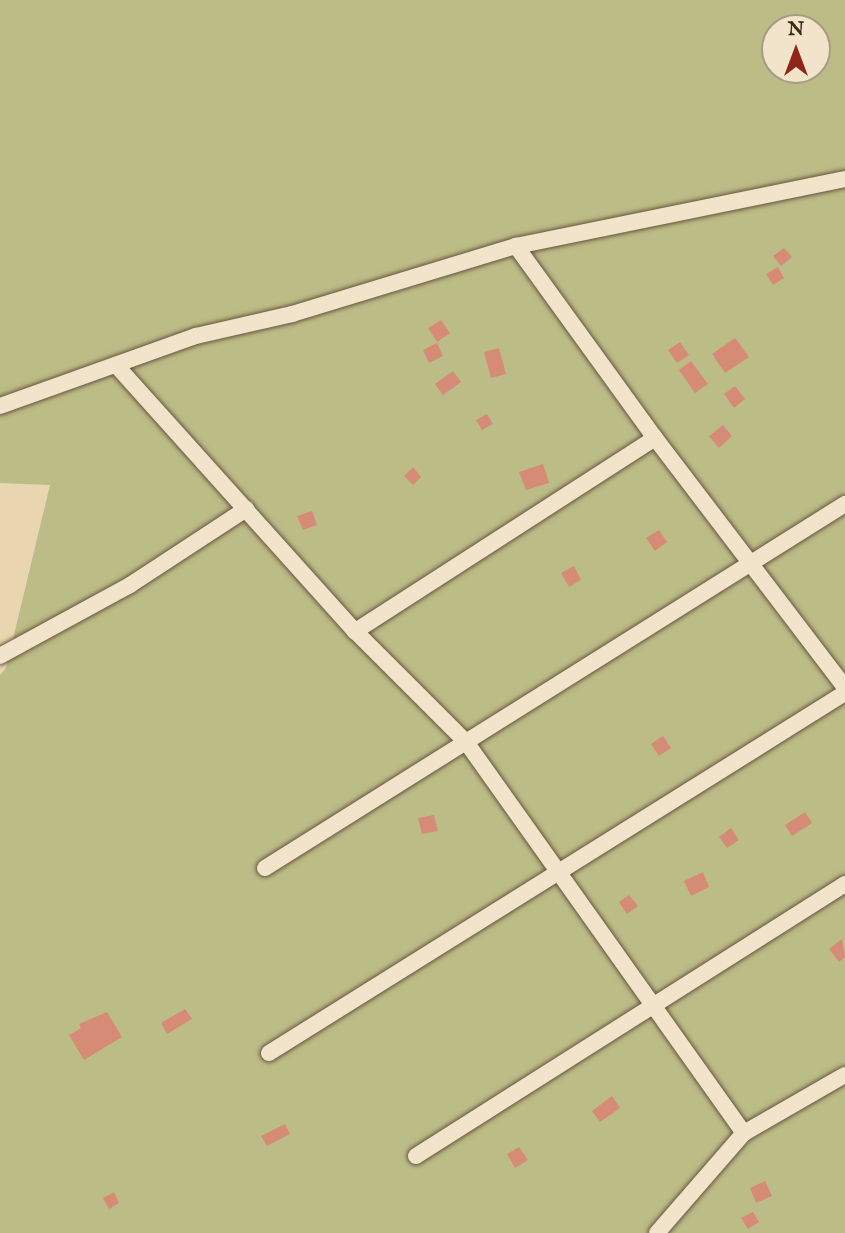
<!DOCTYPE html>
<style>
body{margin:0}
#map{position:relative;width:845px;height:1233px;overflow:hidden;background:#e9d5af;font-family:"IM FELL English",serif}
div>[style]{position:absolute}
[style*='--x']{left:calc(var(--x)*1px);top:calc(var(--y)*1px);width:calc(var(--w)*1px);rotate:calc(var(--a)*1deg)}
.green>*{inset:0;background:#bcbc87}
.building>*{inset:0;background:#d68b77}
.roads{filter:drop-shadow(0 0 2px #67553e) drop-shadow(0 0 2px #67553e)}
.minor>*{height:16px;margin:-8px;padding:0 8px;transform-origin:8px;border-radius:8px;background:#f1e4cb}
span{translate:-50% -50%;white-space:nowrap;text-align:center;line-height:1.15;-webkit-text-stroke:5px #f1e4cb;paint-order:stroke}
.north{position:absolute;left:761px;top:14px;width:70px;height:70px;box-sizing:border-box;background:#f1e4cb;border:2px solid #a99a84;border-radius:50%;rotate:0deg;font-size:19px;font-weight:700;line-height:28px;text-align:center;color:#3c2a19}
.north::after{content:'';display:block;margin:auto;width:24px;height:32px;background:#8f2418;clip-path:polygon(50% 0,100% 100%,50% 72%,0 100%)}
</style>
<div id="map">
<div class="green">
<div style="clip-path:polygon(evenodd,0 0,845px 0,845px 1233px,0 1233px,0 675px,6px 668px,50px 485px,0 483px,0 0,775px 28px,817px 28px,817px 70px,775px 70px,775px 28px)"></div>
</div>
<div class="building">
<div style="clip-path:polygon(784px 248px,792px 257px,781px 266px,773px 256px)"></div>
<div style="clip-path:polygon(778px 267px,784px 278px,773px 285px,766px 274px)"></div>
<div style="clip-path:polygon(441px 320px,450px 333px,437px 342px,428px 328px)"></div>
<div style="clip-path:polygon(735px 338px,749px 357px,725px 373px,712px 354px)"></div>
<div style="clip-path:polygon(680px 342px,689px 355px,677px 363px,668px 350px)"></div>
<div style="clip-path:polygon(437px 343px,443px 356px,429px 363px,423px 350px)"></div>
<div style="clip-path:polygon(499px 348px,506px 374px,491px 378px,484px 352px)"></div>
<div style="clip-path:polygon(691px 361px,708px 384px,695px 393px,679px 370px)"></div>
<div style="clip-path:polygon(453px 371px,461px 382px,443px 395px,435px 384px)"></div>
<div style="clip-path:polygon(735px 386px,745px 399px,734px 408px,724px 394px)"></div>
<div style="clip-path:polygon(487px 414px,493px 424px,482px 430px,476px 420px)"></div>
<div style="clip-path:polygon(723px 425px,732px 436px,719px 448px,709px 436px)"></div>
<div style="clip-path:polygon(543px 464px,549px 483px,526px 490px,519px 472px)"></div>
<div style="clip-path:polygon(413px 467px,421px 477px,413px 485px,404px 476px)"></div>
<div style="clip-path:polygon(312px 511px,317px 525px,303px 530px,297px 516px)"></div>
<div style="clip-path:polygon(659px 530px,667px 542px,655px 551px,646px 538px)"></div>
<div style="clip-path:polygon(574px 566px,581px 580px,569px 587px,561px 573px)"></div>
<div style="clip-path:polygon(663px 736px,671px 748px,659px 756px,651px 744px)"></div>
<div style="clip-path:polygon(805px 812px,812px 823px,792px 836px,785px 825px)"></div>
<div style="clip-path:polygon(434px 815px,438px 831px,422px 834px,418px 818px)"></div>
<div style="clip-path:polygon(731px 828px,739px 840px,727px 848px,719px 837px)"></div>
<div style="clip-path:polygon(703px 872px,709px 887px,691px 896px,684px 881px)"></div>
<div style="clip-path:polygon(629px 895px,638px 906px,627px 914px,619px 902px)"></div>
<div style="clip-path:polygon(842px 939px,845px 957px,839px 962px,829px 949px)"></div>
<div style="clip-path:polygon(185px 1009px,192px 1019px,167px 1034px,161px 1023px)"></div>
<div style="clip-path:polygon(107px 1012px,122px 1037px,84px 1060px,69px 1035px,81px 1028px,79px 1024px)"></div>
<div style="clip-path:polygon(612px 1096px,620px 1108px,600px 1122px,592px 1111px)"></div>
<div style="clip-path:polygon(285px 1124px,290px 1134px,267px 1146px,261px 1136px)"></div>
<div style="clip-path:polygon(519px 1147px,528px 1160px,515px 1168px,507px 1154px)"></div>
<div style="clip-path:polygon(765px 1181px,772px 1196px,756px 1203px,750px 1188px)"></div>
<div style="clip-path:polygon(114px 1192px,119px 1203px,109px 1209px,103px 1198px)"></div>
<div style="clip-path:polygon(753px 1212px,759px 1222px,748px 1229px,741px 1218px)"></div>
</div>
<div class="roads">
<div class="minor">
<div style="--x:516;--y:246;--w:237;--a:54.1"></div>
<div style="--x:655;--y:438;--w:313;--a:52.7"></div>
<div style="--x:116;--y:365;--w:358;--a:48.1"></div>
<div style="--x:0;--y:406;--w:208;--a:-19.7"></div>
<div style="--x:196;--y:336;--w:98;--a:-12.9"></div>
<div style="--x:292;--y:314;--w:234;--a:-16.9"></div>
<div style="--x:516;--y:246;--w:336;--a:-11.5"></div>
<div style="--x:655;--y:438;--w:357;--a:147.2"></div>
<div style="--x:355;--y:631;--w:157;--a:45"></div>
<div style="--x:466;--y:742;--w:480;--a:54.6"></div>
<div style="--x:0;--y:656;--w:148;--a:-28.6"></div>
<div style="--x:130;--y:585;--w:139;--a:-33.2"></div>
<div style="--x:265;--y:868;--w:685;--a:-32.11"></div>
<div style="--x:269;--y:1053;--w:679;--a:-32.01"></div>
<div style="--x:416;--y:1156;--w:508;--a:-32.38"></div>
<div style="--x:657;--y:1233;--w:133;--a:-49"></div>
<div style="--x:744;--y:1133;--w:116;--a:-29.9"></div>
</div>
</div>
<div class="north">N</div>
</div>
